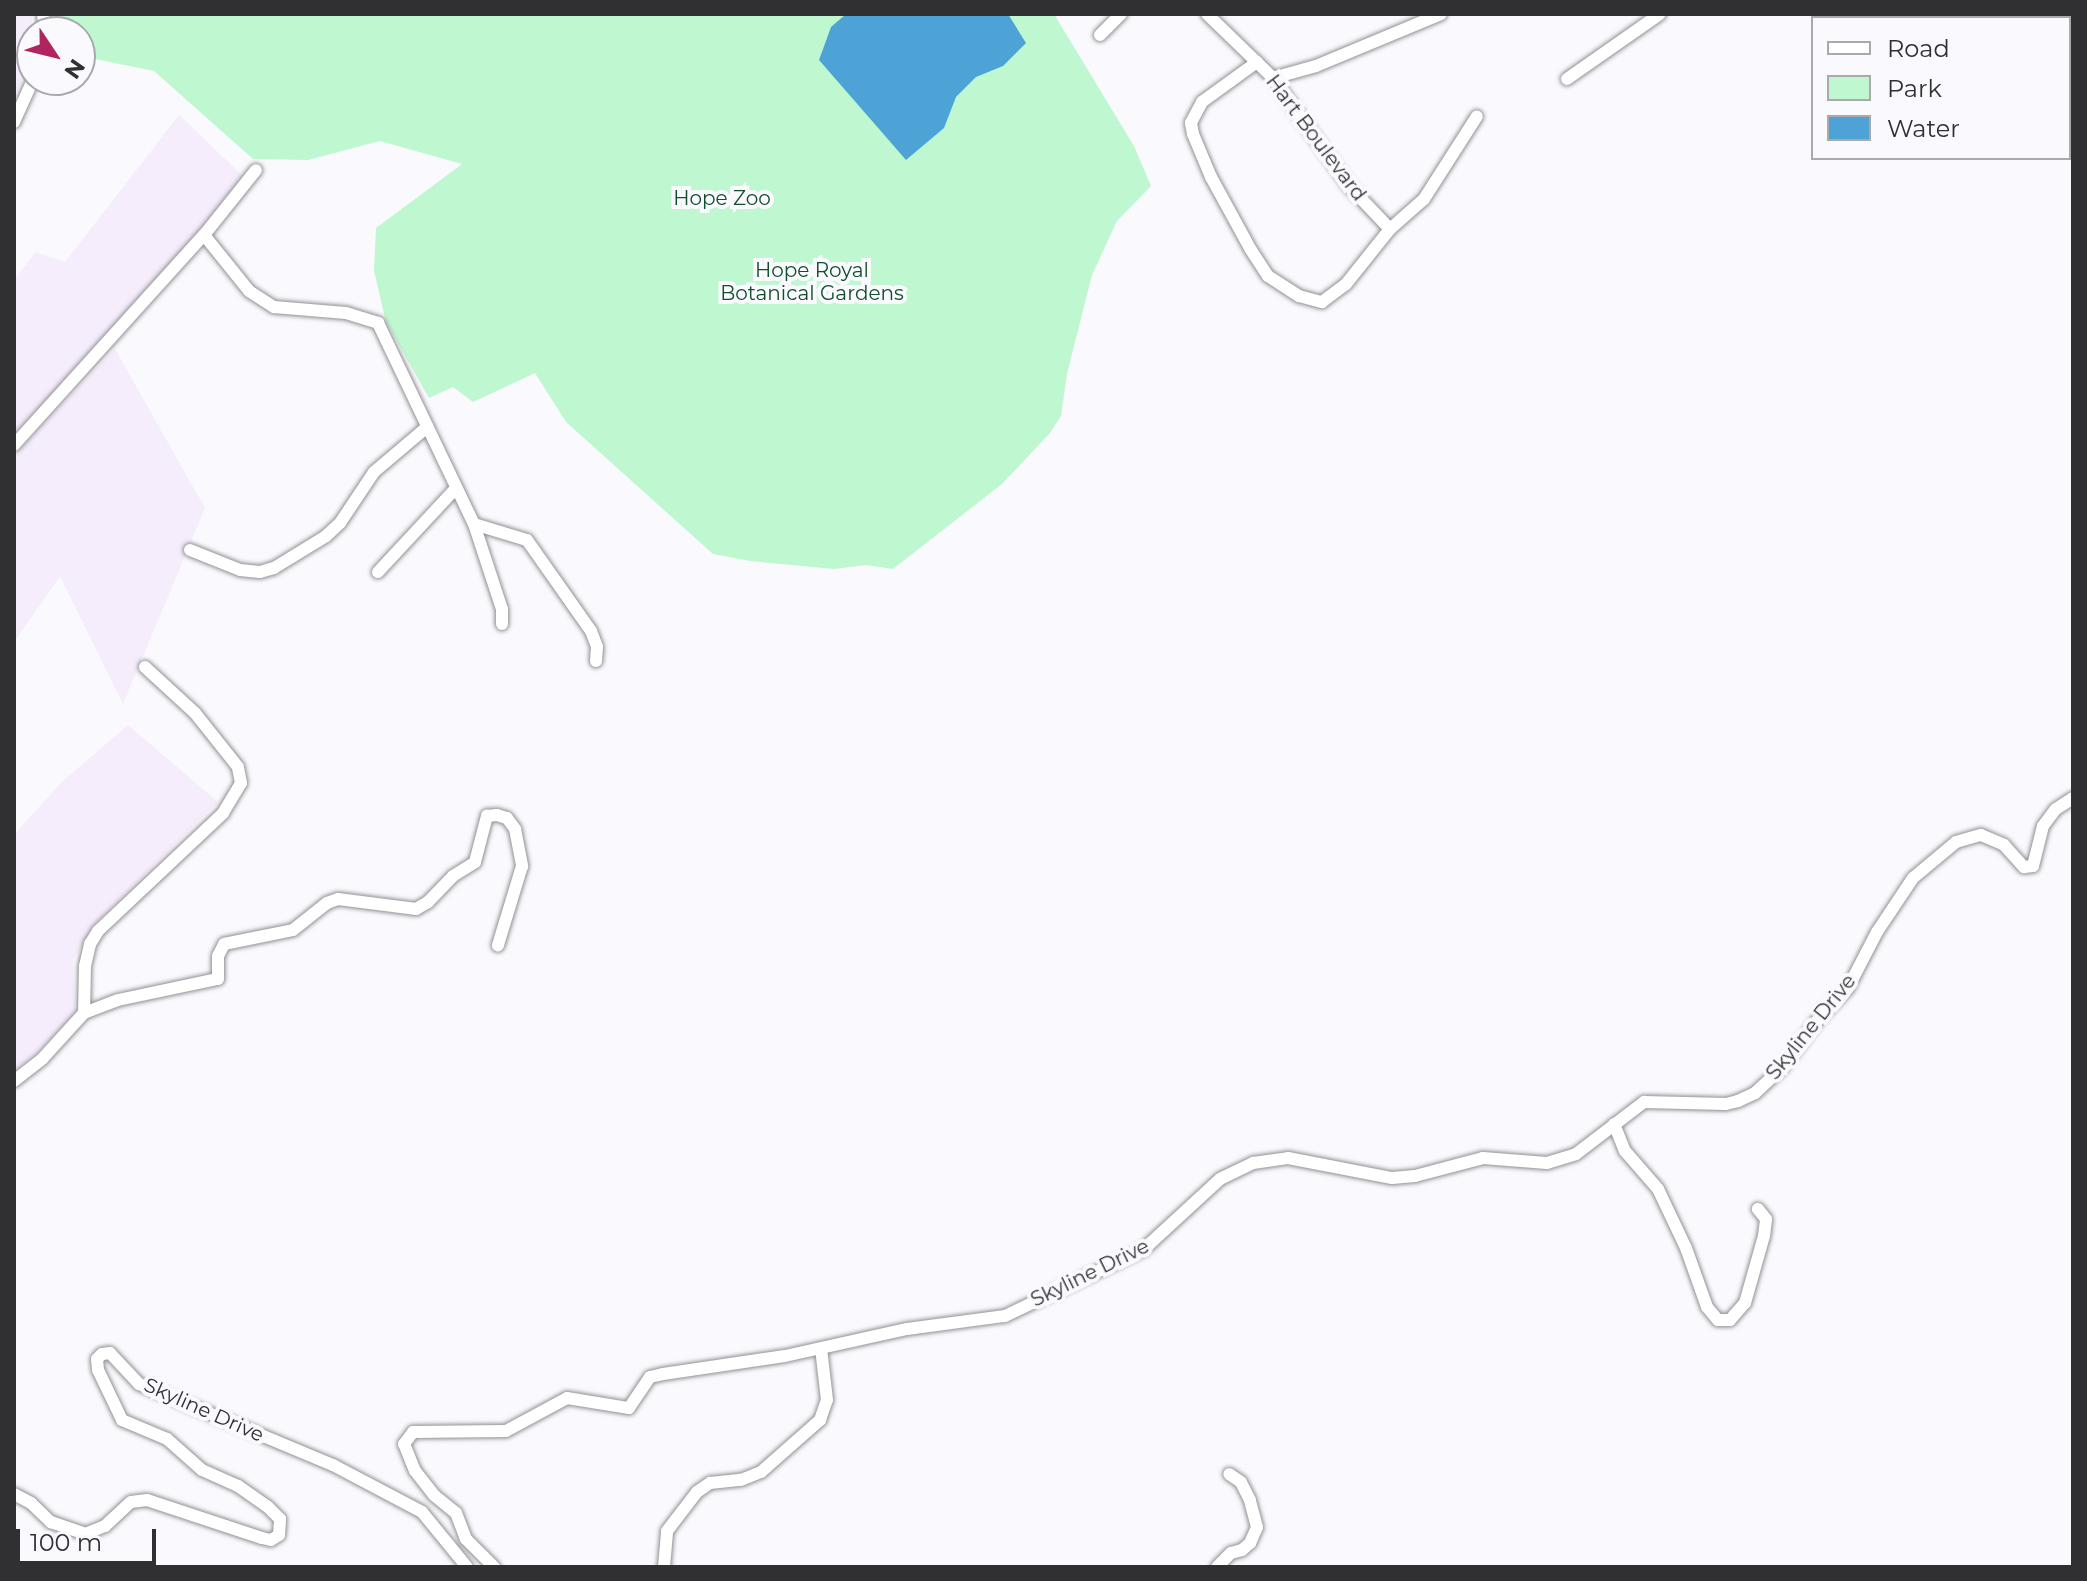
<!DOCTYPE html>
<style>
body{margin:0}
#map{position:relative;width:2087px;height:1581px;overflow:hidden;background:#faf9fd;font-family:Montserrat,sans-serif}
div>[style]{position:absolute}
[style*='--x']{left:calc(var(--x)*1px);top:calc(var(--y)*1px);width:calc(var(--w)*1px);rotate:calc(var(--a)*1deg)}
.education>*{inset:0;background:#f5ecfc}
.green>*{inset:0;background:#bff8d0}
.water>*{inset:0;background:#4ea3d6}
.roads{filter:drop-shadow(0 0 2px #929195) drop-shadow(0 0 2px #929195)}
.minor>*{height:12px;margin:-6px;padding:0 6px;transform-origin:6px;border-radius:6px;background:#fff}
span{translate:-50% -50%;white-space:nowrap;text-align:center;line-height:1.15;-webkit-text-stroke:8px #faf9fd;paint-order:stroke}
.street-label{font-size:20px;color:#302f31}
.park-label{font-size:20px;color:#114e2b}
.frame{position:absolute;inset:0;border:16px solid #302f31;pointer-events:none}
.legend{position:absolute;left:1811px;top:16px;width:260px;height:144px;box-sizing:border-box;background:#faf9fd;border:2px solid #a9a8ab;margin:0;padding:10px 14px;list-style:none;font-size:24px;color:#302f31}
.legend li{display:flex;align-items:center;gap:16px;height:40px}
.legend b{width:40px;border:2px solid #a9a8ab}
.north{position:absolute;left:16px;top:16px;width:80px;height:80px;box-sizing:border-box;background:#faf9fd;border:2px solid #a9a8ab;border-radius:50%;rotate:125deg;font-size:22px;font-weight:700;line-height:32px;text-align:center;color:#302f31}
.north::after{content:'';display:block;margin:auto;width:28px;height:36px;background:#b02460;clip-path:polygon(50% 0,100% 100%,50% 72%,0 100%)}
.scale{position:absolute;left:16px;top:1529px;width:140px;height:36px;box-sizing:border-box;border:4px solid #302f31;border-top:0;padding-left:10px;font-size:24px;line-height:28px;white-space:nowrap;color:#302f31;-webkit-text-stroke:6px #faf9fd;paint-order:stroke}
</style>
<div id="map">
<div class="education">
<div style="clip-path:polygon(14px 14px,32px 14px,32px 32px,29px 63px,14px 96px)"></div>
<div style="clip-path:polygon(179px 115px,244px 177px,127px 322px,14px 437px,14px 280px,36px 252px,65px 262px)"></div>
<div style="clip-path:polygon(115px 349px,205px 508px,123px 704px,60px 576px,14px 642px,14px 456px)"></div>
<div style="clip-path:polygon(128px 725px,218px 802px,95px 923px,73px 960px,75px 1012px,42px 1048px,14px 1071px,14px 835px,61px 783px)"></div>
</div>
<div class="green">
<div style="clip-path:polygon(59px 14px,1054px 14px,1134px 146px,1151px 186px,1117px 221px,1092px 275px,1067px 374px,1061px 416px,1050px 433px,1002px 484px,893px 569px,866px 565px,834px 569px,750px 561px,713px 554px,566px 422px,535px 373px,473px 402px,453px 387px,429px 398px,386px 322px,374px 271px,376px 228px,462px 164px,380px 141px,308px 160px,253px 159px,154px 71px,80px 56px,80px 32px,56px 32px)"></div>
</div>
<div class="water">
<div style="clip-path:polygon(846px 14px,1008px 14px,1026px 43px,1003px 66px,976px 77px,956px 97px,944px 128px,906px 160px,819px 60px,831px 27px)"></div>
</div>
<div class="roads">
<div class="minor">
<div style="--x:43;--y:14;--w:18;--a:84"></div>
<div style="--x:1207;--y:14;--w:92;--a:44.1"></div>
<div style="--x:1273;--y:78;--w:133;--a:54.8"></div>
<div style="--x:1350;--y:187;--w:58;--a:46.4"></div>
<div style="--x:1100;--y:35;--w:30;--a:-45"></div>
<div style="--x:1257;--y:62;--w:68;--a:144"></div>
<div style="--x:1202;--y:102;--w:24;--a:118"></div>
<div style="--x:1191;--y:123;--w:11;--a:80"></div>
<div style="--x:1193;--y:134;--w:47;--a:67.3"></div>
<div style="--x:1211;--y:177;--w:83;--a:61.3"></div>
<div style="--x:1251;--y:250;--w:31;--a:57"></div>
<div style="--x:1268;--y:276;--w:37;--a:33"></div>
<div style="--x:1299;--y:296;--w:24;--a:15"></div>
<div style="--x:1322;--y:302;--w:30;--a:-37"></div>
<div style="--x:1346;--y:284;--w:70;--a:-51.3"></div>
<div style="--x:1390;--y:229;--w:45;--a:-41.4"></div>
<div style="--x:1424;--y:199;--w:98;--a:-57.4"></div>
<div style="--x:1273;--y:78;--w:45;--a:-15.6"></div>
<div style="--x:1316;--y:66;--w:135;--a:-22.6"></div>
<div style="--x:1567;--y:79;--w:113;--a:-35"></div>
<div style="--x:14;--y:122;--w:46;--a:-65.7"></div>
<div style="--x:204;--y:235;--w:72;--a:51.2"></div>
<div style="--x:249;--y:291;--w:30;--a:33"></div>
<div style="--x:274;--y:307;--w:72;--a:4.8"></div>
<div style="--x:346;--y:313;--w:34;--a:17"></div>
<div style="--x:378;--y:323;--w:223;--a:64.5"></div>
<div style="--x:474;--y:524;--w:89;--a:71.8"></div>
<div style="--x:502;--y:609;--w:15;--a:90"></div>
<div style="--x:14;--y:445;--w:283;--a:-47.9"></div>
<div style="--x:204;--y:235;--w:83;--a:-51.3"></div>
<div style="--x:474;--y:524;--w:55;--a:16.8"></div>
<div style="--x:527;--y:540;--w:111;--a:54.9"></div>
<div style="--x:591;--y:631;--w:17;--a:69"></div>
<div style="--x:597;--y:647;--w:14;--a:94"></div>
<div style="--x:190;--y:550;--w:54;--a:21.8"></div>
<div style="--x:240;--y:570;--w:20;--a:6"></div>
<div style="--x:260;--y:572;--w:15;--a:-16"></div>
<div style="--x:274;--y:568;--w:61;--a:-31.6"></div>
<div style="--x:326;--y:536;--w:19;--a:-43"></div>
<div style="--x:340;--y:523;--w:61;--a:-56.3"></div>
<div style="--x:374;--y:472;--w:70;--a:-40.3"></div>
<div style="--x:378;--y:572;--w:113;--a:-47.1"></div>
<div style="--x:84;--y:1013;--w:36;--a:-21"></div>
<div style="--x:118;--y:1000;--w:102;--a:-11.9"></div>
<div style="--x:218;--y:979;--w:23;--a:-90"></div>
<div style="--x:218;--y:956;--w:13;--a:-63"></div>
<div style="--x:224;--y:944;--w:70;--a:-11.5"></div>
<div style="--x:293;--y:930;--w:43;--a:-38.5"></div>
<div style="--x:327;--y:903;--w:12;--a:-20"></div>
<div style="--x:338;--y:899;--w:79;--a:7.3"></div>
<div style="--x:416;--y:909;--w:14;--a:-30"></div>
<div style="--x:428;--y:902;--w:36;--a:-46"></div>
<div style="--x:453;--y:876;--w:26;--a:-32"></div>
<div style="--x:475;--y:862;--w:48;--a:-75.4"></div>
<div style="--x:487;--y:816;--w:10;--a:-6"></div>
<div style="--x:497;--y:815;--w:10;--a:17"></div>
<div style="--x:507;--y:818;--w:14;--a:54"></div>
<div style="--x:515;--y:829;--w:38;--a:79"></div>
<div style="--x:522;--y:866;--w:83;--a:106.9"></div>
<div style="--x:14;--y:1081;--w:37;--a:-38"></div>
<div style="--x:43;--y:1058;--w:61;--a:-47.7"></div>
<div style="--x:84;--y:1013;--w:47;--a:-88.8"></div>
<div style="--x:85;--y:966;--w:23;--a:-77"></div>
<div style="--x:90;--y:944;--w:15;--a:-58"></div>
<div style="--x:98;--y:931;--w:172;--a:-43.3"></div>
<div style="--x:223;--y:813;--w:35;--a:-59"></div>
<div style="--x:241;--y:783;--w:16;--a:-101"></div>
<div style="--x:238;--y:767;--w:69;--a:-128.5"></div>
<div style="--x:195;--y:713;--w:68;--a:-137.4"></div>
<div style="--x:1614;--y:1124;--w:29;--a:68"></div>
<div style="--x:1625;--y:1151;--w:50;--a:49"></div>
<div style="--x:1658;--y:1189;--w:65;--a:64.6"></div>
<div style="--x:1686;--y:1248;--w:63;--a:70.4"></div>
<div style="--x:1707;--y:1307;--w:17;--a:50"></div>
<div style="--x:1718;--y:1320;--w:12;--a:0"></div>
<div style="--x:1730;--y:1320;--w:23;--a:-49"></div>
<div style="--x:1745;--y:1303;--w:70;--a:-74.2"></div>
<div style="--x:1764;--y:1236;--w:17;--a:-83"></div>
<div style="--x:1766;--y:1219;--w:13;--a:-129"></div>
<div style="--x:14;--y:1494;--w:19;--a:28"></div>
<div style="--x:31;--y:1503;--w:28;--a:44"></div>
<div style="--x:51;--y:1522;--w:36;--a:19"></div>
<div style="--x:85;--y:1534;--w:22;--a:-22"></div>
<div style="--x:105;--y:1526;--w:35;--a:-43"></div>
<div style="--x:131;--y:1502;--w:16;--a:-7"></div>
<div style="--x:147;--y:1500;--w:121;--a:18.3"></div>
<div style="--x:262;--y:1538;--w:9;--a:13"></div>
<div style="--x:271;--y:1540;--w:9;--a:-32"></div>
<div style="--x:279;--y:1535;--w:16;--a:-86"></div>
<div style="--x:280;--y:1519;--w:17;--a:-135"></div>
<div style="--x:268;--y:1507;--w:37;--a:-145"></div>
<div style="--x:238;--y:1486;--w:39;--a:-156"></div>
<div style="--x:202;--y:1470;--w:47;--a:-138.5"></div>
<div style="--x:167;--y:1439;--w:49;--a:-157.1"></div>
<div style="--x:122;--y:1420;--w:55;--a:-115.6"></div>
<div style="--x:98;--y:1370;--w:11;--a:-95"></div>
<div style="--x:97;--y:1359;--w:7;--a:-45"></div>
<div style="--x:102;--y:1354;--w:8;--a:-7"></div>
<div style="--x:110;--y:1353;--w:42;--a:46.9"></div>
<div style="--x:139;--y:1384;--w:210;--a:22.7"></div>
<div style="--x:333;--y:1465;--w:101;--a:27.8"></div>
<div style="--x:422;--y:1512;--w:71;--a:50.7"></div>
<div style="--x:494;--y:1567;--w:40;--a:-135"></div>
<div style="--x:466;--y:1539;--w:28;--a:-111"></div>
<div style="--x:456;--y:1513;--w:28;--a:-141"></div>
<div style="--x:434;--y:1495;--w:31;--a:-128"></div>
<div style="--x:415;--y:1471;--w:29;--a:-112"></div>
<div style="--x:404;--y:1444;--w:15;--a:-53"></div>
<div style="--x:413;--y:1432;--w:93;--a:-0.6"></div>
<div style="--x:506;--y:1431;--w:69;--a:-28.4"></div>
<div style="--x:567;--y:1398;--w:63;--a:9.2"></div>
<div style="--x:629;--y:1408;--w:37;--a:-56"></div>
<div style="--x:650;--y:1377;--w:13;--a:-13"></div>
<div style="--x:663;--y:1374;--w:123;--a:-8.4"></div>
<div style="--x:785;--y:1356;--w:125;--a:-12.5"></div>
<div style="--x:907;--y:1329;--w:99;--a:-7.6"></div>
<div style="--x:1005;--y:1316;--w:154;--a:-25.7"></div>
<div style="--x:1144;--y:1249;--w:103;--a:-42.6"></div>
<div style="--x:1220;--y:1179;--w:37;--a:-26"></div>
<div style="--x:1253;--y:1163;--w:35;--a:-8"></div>
<div style="--x:1288;--y:1158;--w:106;--a:10.9"></div>
<div style="--x:1392;--y:1178;--w:23;--a:-5"></div>
<div style="--x:1415;--y:1176;--w:70;--a:-14.8"></div>
<div style="--x:1483;--y:1158;--w:64;--a:4.5"></div>
<div style="--x:1547;--y:1163;--w:30;--a:-17"></div>
<div style="--x:1576;--y:1154;--w:86;--a:-37.4"></div>
<div style="--x:1644;--y:1102;--w:82;--a:1.4"></div>
<div style="--x:1726;--y:1104;--w:12;--a:-14"></div>
<div style="--x:1738;--y:1101;--w:19;--a:-25"></div>
<div style="--x:1755;--y:1093;--w:37;--a:-43"></div>
<div style="--x:1782;--y:1068;--w:59;--a:-53.3"></div>
<div style="--x:1817;--y:1021;--w:45;--a:-46.8"></div>
<div style="--x:1848;--y:988;--w:63;--a:-62.6"></div>
<div style="--x:1877;--y:932;--w:65;--a:-56.3"></div>
<div style="--x:1913;--y:878;--w:56;--a:-39.9"></div>
<div style="--x:1956;--y:842;--w:26;--a:-16"></div>
<div style="--x:1981;--y:835;--w:25;--a:23"></div>
<div style="--x:2004;--y:845;--w:30;--a:48"></div>
<div style="--x:2024;--y:867;--w:9;--a:-6"></div>
<div style="--x:2033;--y:866;--w:41;--a:-76"></div>
<div style="--x:2043;--y:826;--w:21;--a:-53"></div>
<div style="--x:2056;--y:809;--w:20;--a:-33"></div>
<div style="--x:664;--y:1567;--w:36;--a:-85"></div>
<div style="--x:667;--y:1531;--w:49;--a:-52.4"></div>
<div style="--x:697;--y:1492;--w:16;--a:-35"></div>
<div style="--x:710;--y:1483;--w:31;--a:-6"></div>
<div style="--x:741;--y:1480;--w:22;--a:-22"></div>
<div style="--x:761;--y:1472;--w:79;--a:-41.4"></div>
<div style="--x:820;--y:1420;--w:21;--a:-71"></div>
<div style="--x:827;--y:1400;--w:52;--a:-96.6"></div>
<div style="--x:1217;--y:1567;--w:20;--a:-45"></div>
<div style="--x:1231;--y:1553;--w:11;--a:-15"></div>
<div style="--x:1242;--y:1550;--w:11;--a:-41"></div>
<div style="--x:1250;--y:1543;--w:17;--a:-66"></div>
<div style="--x:1257;--y:1527;--w:28;--a:-105"></div>
<div style="--x:1250;--y:1500;--w:20;--a:-117"></div>
<div style="--x:1241;--y:1482;--w:14;--a:-146"></div>
</div>
</div>
<div class="street-label">
<span style="left:1316px;top:138px;rotate:53deg">Hart Boulevard</span>
<span style="left:1811px;top:1027px;rotate:-51deg">Skyline Drive</span>
<span style="left:1090px;top:1273px;rotate:-26deg">Skyline Drive</span>
<span style="left:204px;top:1410px;rotate:24deg">Skyline Drive</span>
</div>
<div class="park-label">
<span style="left:722px;top:198px">Hope Zoo</span>
<span style="left:812px;top:282px">Hope Royal<br>Botanical Gardens</span>
</div>
<div class="frame"></div>
<ul class="legend">
<li><b style="height:10px;background:#fff"></b>Road</li>
<li><b style="height:22px;background:#bff8d0"></b>Park</li>
<li><b style="height:22px;background:#4ea3d6"></b>Water</li>
</ul>
<div class="north">N</div>
<div class="scale">100 m</div>
</div>
